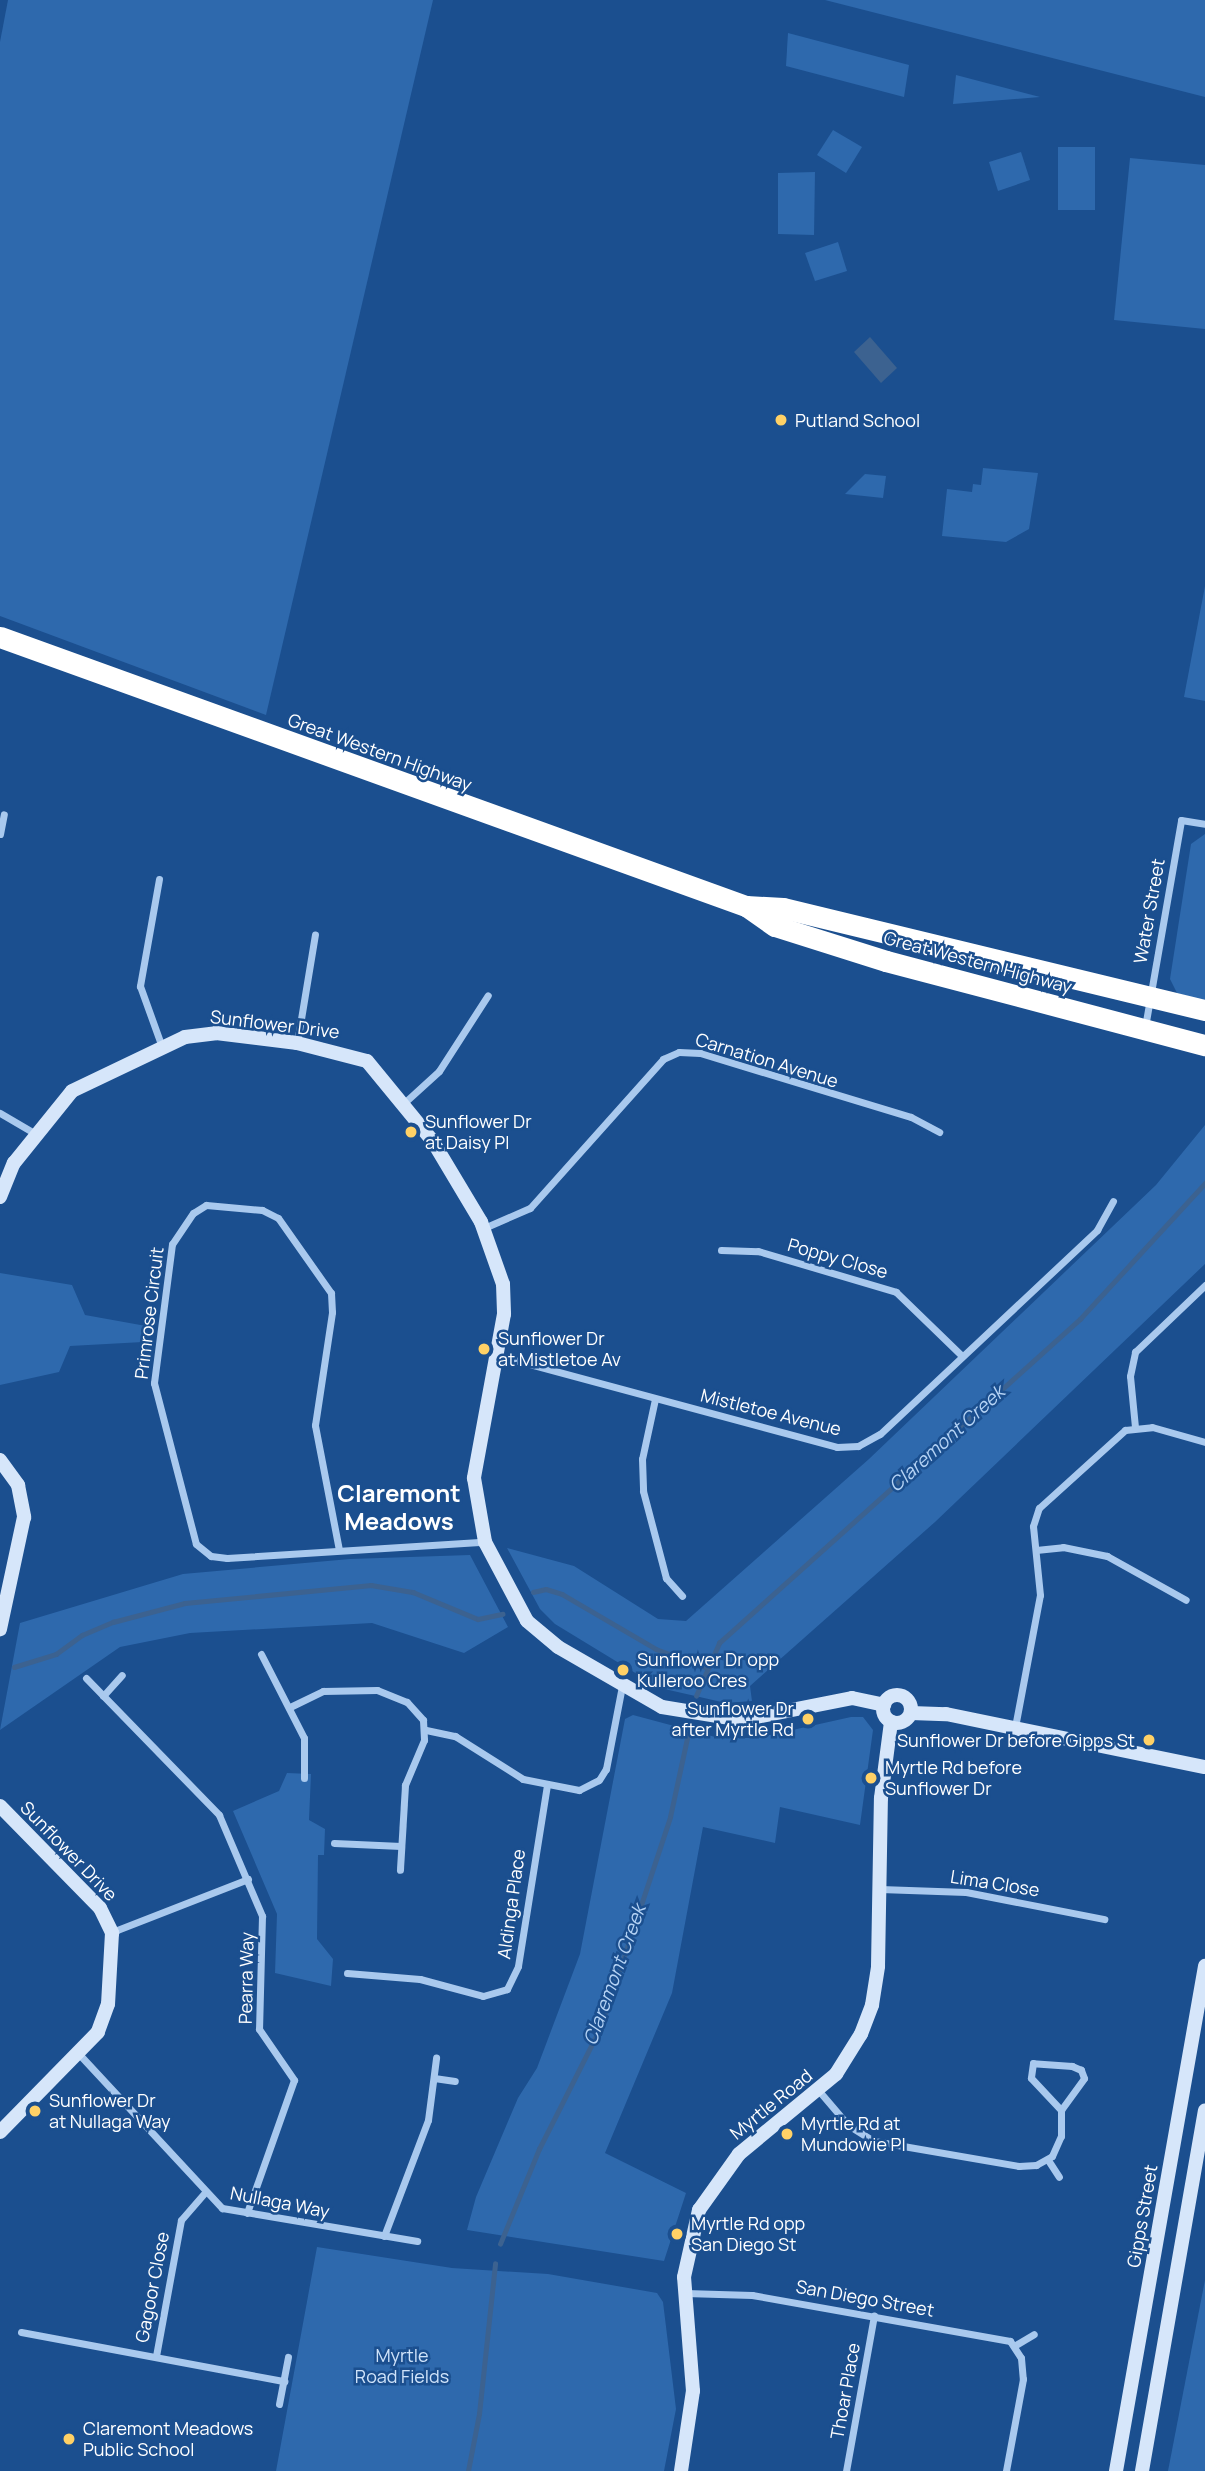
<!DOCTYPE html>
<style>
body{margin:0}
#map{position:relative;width:1205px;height:2471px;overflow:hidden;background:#1b4f8f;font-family:Manrope,sans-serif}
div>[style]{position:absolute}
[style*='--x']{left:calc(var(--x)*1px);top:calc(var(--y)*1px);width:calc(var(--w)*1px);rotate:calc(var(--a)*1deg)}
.green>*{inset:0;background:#2e69ad}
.water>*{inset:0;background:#3c6290}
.stream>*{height:4.5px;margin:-2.25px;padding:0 2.25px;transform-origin:2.25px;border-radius:2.25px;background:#3c6290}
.street>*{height:7px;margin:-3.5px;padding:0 3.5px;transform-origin:3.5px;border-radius:3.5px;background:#a9c9ee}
.secondary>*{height:14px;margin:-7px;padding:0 7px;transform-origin:7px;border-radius:7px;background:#d6e6fa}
.secondary>.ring{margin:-7px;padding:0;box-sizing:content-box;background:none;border:14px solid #d6e6fa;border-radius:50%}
.highway>*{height:21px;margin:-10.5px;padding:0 10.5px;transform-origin:10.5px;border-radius:10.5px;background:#fff}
.dots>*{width:19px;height:19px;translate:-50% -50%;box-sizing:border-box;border:4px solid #1b4f8f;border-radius:50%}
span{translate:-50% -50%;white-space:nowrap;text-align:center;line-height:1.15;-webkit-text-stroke:5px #1b4f8f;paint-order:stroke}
.poi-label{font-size:18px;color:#fff}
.left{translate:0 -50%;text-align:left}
.right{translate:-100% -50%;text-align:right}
.street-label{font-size:18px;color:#fff}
.park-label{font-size:18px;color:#cfe3fa}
.water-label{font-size:19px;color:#b5d3f5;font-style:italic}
.district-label{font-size:24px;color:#fff;font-weight:700}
</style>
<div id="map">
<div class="green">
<div style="clip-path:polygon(8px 0,433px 0,266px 715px,0 616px,0 42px)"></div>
<div style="clip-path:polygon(825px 0,1205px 0,1205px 97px)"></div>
<div style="clip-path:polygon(788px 33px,909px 65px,904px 97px,786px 66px)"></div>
<div style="clip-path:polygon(956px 75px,1040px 97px,953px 104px)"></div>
<div style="clip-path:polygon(833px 130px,862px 147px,846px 173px,817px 155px)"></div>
<div style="clip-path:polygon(1058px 147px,1095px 147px,1095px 210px,1058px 210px)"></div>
<div style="clip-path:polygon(1021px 152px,1030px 180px,998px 191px,989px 162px)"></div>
<div style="clip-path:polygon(1130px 158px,1205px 165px,1205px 329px,1114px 320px)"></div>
<div style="clip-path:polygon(815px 172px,814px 235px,778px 234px,778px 173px)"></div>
<div style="clip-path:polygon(838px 242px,847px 271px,815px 281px,805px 253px)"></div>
<div style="clip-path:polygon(983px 468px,1038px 473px,1029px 529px,1006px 542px,942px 536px,947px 489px,972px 492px,973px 484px,981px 485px)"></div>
<div style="clip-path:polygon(865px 474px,886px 476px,883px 498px,845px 494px)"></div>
<div style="clip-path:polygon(1205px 586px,1205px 701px,1184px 697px)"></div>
<div style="clip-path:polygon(1205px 834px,1205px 1001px,1177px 993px,1170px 979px,1191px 844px)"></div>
<div style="clip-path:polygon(1205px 1125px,1205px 1264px,935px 1522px,750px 1686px,752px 1701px,726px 1703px,660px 1688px,555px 1624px,540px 1609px,507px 1548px,574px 1566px,658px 1619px,686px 1621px,869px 1459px,1156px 1185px)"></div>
<div style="clip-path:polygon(0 1273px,72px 1285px,85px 1315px,146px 1326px,143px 1342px,70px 1346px,59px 1372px,0 1385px)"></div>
<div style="clip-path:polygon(470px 1555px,508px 1627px,464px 1653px,372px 1623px,190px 1633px,120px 1647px,0 1730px,20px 1623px,183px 1574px,350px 1559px)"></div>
<div style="clip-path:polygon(633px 1715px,719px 1738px,756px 1738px,851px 1717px,863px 1717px,873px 1730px,860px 1825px,780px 1807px,775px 1843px,703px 1827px,672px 1993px,605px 2153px,686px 2193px,664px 2261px,467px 2230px,476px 2197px,518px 2098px,537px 2068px,580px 1954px,625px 1719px)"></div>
<div style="clip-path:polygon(287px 1773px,311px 1774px,309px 1820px,325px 1829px,324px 1855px,318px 1855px,317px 1939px,333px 1959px,331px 1986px,275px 1973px,277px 1914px,233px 1811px,279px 1791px)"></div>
<div style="clip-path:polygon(317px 2247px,452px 2268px,548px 2274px,657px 2293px,663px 2302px,676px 2409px,664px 2471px,276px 2471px)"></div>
<div style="clip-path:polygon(1205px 2280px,1205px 2471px,1168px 2471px,1185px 2383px)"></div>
</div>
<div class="water">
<div style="clip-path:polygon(870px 337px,897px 368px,881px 383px,854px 352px)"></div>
</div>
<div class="stream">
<div style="--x:533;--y:1592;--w:13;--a:-13"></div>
<div style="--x:546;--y:1589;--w:17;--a:17"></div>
<div style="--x:562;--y:1594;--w:109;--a:30.3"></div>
<div style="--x:656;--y:1649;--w:55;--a:20.1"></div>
<div style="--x:14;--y:1667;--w:44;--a:-17.2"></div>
<div style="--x:56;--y:1654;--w:32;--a:-36"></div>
<div style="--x:82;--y:1635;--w:34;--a:-23"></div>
<div style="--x:113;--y:1622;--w:74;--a:-14.8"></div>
<div style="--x:185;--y:1603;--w:187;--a:-5.5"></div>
<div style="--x:371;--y:1585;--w:43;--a:9.5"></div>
<div style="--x:413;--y:1592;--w:70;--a:22.6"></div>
<div style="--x:478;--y:1619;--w:25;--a:-12"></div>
<div style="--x:696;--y:1696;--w:58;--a:-66.5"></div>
<div style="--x:719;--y:1643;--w:485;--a:-41.9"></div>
<div style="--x:1080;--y:1319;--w:185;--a:-47.4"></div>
<div style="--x:500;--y:2244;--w:103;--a:-67.7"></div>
<div style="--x:539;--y:2149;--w:138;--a:-63.2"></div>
<div style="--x:601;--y:2026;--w:220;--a:-71.7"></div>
<div style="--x:670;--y:1817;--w:85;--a:-77.8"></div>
<div style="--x:468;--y:2471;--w:58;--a:-79.1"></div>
<div style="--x:479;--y:2414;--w:151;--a:-83.9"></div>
</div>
<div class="street">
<div style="--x:0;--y:834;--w:20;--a:-79"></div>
<div style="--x:159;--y:879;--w:109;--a:100.1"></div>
<div style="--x:140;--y:986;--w:65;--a:70.2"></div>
<div style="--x:1145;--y:1027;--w:210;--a:-80.1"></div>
<div style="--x:1181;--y:820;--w:24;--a:9"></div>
<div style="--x:297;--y:1043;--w:110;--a:-80.6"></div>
<div style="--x:404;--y:1103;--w:47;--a:-42.4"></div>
<div style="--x:439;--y:1071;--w:90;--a:-57.2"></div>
<div style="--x:0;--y:1113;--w:42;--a:30.3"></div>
<div style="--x:484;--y:1228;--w:50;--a:-23.5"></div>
<div style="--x:530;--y:1208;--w:200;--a:-48.2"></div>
<div style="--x:663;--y:1059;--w:17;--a:-24"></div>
<div style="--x:679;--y:1052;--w:21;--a:3"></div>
<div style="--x:700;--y:1053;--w:220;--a:16.9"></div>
<div style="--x:911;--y:1117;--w:32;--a:28"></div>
<div style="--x:721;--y:1250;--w:37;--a:2"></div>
<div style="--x:758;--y:1251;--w:144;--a:16.5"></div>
<div style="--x:896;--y:1292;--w:92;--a:44.1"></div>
<div style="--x:496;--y:1355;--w:353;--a:15.1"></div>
<div style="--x:837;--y:1447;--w:21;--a:-3"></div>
<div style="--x:858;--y:1446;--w:25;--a:-29"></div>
<div style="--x:880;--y:1434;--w:298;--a:-43.2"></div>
<div style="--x:1097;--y:1230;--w:33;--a:-61"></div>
<div style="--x:655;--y:1399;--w:61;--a:102.2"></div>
<div style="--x:642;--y:1459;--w:32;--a:88"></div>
<div style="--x:643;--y:1491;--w:90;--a:75.2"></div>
<div style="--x:666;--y:1578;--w:24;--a:48"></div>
<div style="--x:1135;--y:1427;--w:51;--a:-95.6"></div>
<div style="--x:1130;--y:1376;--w:25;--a:-78"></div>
<div style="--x:1135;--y:1352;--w:97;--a:-43.7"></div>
<div style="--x:339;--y:1550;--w:127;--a:-100.9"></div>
<div style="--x:315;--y:1425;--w:114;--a:-81.4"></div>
<div style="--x:332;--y:1312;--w:19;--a:-93"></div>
<div style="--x:331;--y:1293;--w:92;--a:-125.2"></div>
<div style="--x:278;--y:1218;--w:18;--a:-153"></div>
<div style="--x:262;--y:1210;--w:56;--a:-174.9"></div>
<div style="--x:206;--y:1205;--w:15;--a:148"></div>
<div style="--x:193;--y:1213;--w:37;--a:124"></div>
<div style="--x:172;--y:1244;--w:140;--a:97.4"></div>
<div style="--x:154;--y:1383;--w:166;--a:75.4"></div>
<div style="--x:196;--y:1544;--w:19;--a:39"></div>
<div style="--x:211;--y:1556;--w:16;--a:7"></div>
<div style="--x:227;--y:1558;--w:257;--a:-3.6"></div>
<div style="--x:1036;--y:1550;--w:27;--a:-6"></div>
<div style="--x:1063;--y:1547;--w:45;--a:11.6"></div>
<div style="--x:1107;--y:1556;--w:90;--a:29.1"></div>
<div style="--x:261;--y:1654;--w:94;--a:62.9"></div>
<div style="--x:304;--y:1738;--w:40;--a:90"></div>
<div style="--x:86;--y:1678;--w:191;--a:45.8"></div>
<div style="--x:219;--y:1815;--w:110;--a:66.9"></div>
<div style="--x:262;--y:1916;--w:113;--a:91.5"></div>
<div style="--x:259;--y:2029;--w:62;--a:55.5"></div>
<div style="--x:294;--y:2080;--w:141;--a:109.5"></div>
<div style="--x:103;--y:1696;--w:28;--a:-48"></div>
<div style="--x:290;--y:1707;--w:37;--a:-26"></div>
<div style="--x:323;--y:1691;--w:54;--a:-1.1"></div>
<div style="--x:377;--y:1690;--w:32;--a:22"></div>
<div style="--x:407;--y:1702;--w:24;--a:48"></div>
<div style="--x:423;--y:1720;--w:20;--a:87"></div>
<div style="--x:424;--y:1740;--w:49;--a:112.9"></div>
<div style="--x:405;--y:1785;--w:85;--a:93.4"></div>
<div style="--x:1015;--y:1727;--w:134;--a:-79.3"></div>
<div style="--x:1040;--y:1595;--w:69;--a:-95.8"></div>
<div style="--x:1033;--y:1526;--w:19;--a:-72"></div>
<div style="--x:1039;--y:1508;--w:116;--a:-42.2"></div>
<div style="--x:1125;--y:1430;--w:27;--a:-6"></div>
<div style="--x:1152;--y:1427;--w:55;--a:15.8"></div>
<div style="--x:426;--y:1730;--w:30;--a:12"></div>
<div style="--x:455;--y:1736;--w:80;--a:32.3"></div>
<div style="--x:523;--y:1779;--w:57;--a:11.1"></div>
<div style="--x:579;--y:1790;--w:22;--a:-27"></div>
<div style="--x:599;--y:1780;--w:13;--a:-58"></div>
<div style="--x:606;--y:1769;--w:85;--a:-79.1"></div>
<div style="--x:334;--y:1843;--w:67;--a:2.6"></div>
<div style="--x:880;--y:1889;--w:86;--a:2"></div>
<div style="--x:966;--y:1892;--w:141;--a:11.1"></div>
<div style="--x:112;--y:1932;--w:146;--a:-21.3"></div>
<div style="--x:347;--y:1973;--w:73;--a:4.7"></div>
<div style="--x:420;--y:1979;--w:65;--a:15.1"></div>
<div style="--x:483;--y:1996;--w:25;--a:-16"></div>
<div style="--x:507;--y:1989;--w:25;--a:-64"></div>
<div style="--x:518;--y:1966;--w:184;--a:-80.9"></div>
<div style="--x:78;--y:2053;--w:212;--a:47.1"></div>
<div style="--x:222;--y:2208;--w:198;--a:9.6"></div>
<div style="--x:434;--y:2078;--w:21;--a:8"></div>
<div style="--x:819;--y:2091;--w:45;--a:49.5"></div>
<div style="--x:848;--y:2125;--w:31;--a:32"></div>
<div style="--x:874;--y:2141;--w:147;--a:9.8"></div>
<div style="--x:1019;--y:2166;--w:17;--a:-3"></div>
<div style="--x:1036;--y:2165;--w:18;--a:-29"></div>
<div style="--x:1052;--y:2156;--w:22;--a:-66"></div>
<div style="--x:1061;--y:2136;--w:26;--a:-90"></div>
<div style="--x:1061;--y:2110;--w:39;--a:-54"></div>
<div style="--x:1084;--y:2078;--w:9;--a:-111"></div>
<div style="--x:1081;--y:2070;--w:10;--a:-156"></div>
<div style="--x:1072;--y:2066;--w:39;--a:-176"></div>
<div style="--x:1033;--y:2063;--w:15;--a:98"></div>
<div style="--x:1031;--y:2078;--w:44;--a:46.8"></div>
<div style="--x:1048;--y:2160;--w:20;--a:57"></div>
<div style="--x:384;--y:2236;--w:124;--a:-69.2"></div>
<div style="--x:428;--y:2120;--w:63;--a:-82.6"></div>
<div style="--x:685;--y:2293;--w:67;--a:1.7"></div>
<div style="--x:752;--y:2295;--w:262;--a:10.1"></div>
<div style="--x:1010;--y:2341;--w:20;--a:57"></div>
<div style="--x:1021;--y:2358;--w:21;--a:85"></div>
<div style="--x:1023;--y:2379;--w:94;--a:100.5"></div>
<div style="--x:21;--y:2332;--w:268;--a:10.6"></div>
<div style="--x:1014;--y:2346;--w:23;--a:-31"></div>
<div style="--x:156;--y:2356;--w:138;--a:-79.6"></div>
<div style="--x:181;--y:2220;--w:37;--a:-49"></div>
<div style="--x:279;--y:2404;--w:48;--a:-79.2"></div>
<div style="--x:846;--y:2471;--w:158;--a:-79.8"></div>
</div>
<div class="secondary">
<div style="--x:0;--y:1197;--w:37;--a:-68"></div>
<div style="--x:14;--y:1163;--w:92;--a:-51.1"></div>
<div style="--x:72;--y:1091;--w:125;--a:-25.5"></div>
<div style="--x:185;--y:1037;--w:31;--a:-7"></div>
<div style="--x:216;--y:1033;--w:82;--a:7"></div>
<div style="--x:297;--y:1043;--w:72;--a:14.4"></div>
<div style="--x:367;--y:1061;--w:102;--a:50.6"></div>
<div style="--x:432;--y:1140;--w:96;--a:59.1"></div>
<div style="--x:481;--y:1222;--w:66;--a:70.5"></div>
<div style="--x:503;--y:1284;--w:30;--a:88"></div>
<div style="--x:504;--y:1314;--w:167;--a:100.4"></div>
<div style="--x:474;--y:1478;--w:65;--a:80.2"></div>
<div style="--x:485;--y:1542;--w:89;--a:62"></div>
<div style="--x:527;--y:1621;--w:40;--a:40"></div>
<div style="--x:558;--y:1647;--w:120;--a:30"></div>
<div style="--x:662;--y:1707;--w:80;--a:9.3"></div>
<div style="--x:741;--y:1720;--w:113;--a:-11.2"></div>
<div style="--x:852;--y:1698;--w:33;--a:12"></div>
<div style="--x:0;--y:1460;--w:31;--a:54"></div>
<div style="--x:18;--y:1485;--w:33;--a:79"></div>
<div style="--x:24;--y:1517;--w:115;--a:102.1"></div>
<div class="ring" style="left:883px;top:1695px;width:14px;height:14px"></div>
<div style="--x:911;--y:1713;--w:35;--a:2"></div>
<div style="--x:946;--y:1714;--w:264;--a:11.6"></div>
<div style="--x:0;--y:1806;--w:143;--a:45.6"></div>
<div style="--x:100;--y:1908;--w:28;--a:64"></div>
<div style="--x:112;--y:1933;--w:71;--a:93.2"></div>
<div style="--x:108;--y:2004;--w:30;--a:110"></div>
<div style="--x:98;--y:2032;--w:140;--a:134.4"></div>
<div style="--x:681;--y:2471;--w:81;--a:-81.5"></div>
<div style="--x:693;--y:2391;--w:114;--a:-94.5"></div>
<div style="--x:684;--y:2277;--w:69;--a:-77.4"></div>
<div style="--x:699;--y:2210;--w:69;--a:-54.5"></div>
<div style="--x:739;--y:2154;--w:126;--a:-39.5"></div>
<div style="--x:836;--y:2074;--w:47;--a:-58"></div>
<div style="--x:861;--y:2034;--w:31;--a:-69"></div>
<div style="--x:872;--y:2005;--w:39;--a:-81"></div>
<div style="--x:878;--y:1966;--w:168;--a:-89"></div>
<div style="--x:881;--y:1798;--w:77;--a:-82.5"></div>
<div style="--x:1116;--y:2471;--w:513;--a:-80"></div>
<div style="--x:1142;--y:2471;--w:366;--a:-80.1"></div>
</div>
<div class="highway">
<div style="--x:0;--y:637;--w:793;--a:19.83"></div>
<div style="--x:746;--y:906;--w:37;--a:3"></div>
<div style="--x:783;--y:908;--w:434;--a:13.6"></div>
<div style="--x:746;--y:906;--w:35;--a:35"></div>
<div style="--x:775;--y:926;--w:116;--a:17.5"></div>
<div style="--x:886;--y:961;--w:330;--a:14.8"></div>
</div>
<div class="dots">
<div style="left:781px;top:420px;background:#ffd166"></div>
<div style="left:411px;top:1132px;background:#ffd166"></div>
<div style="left:484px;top:1349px;background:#ffd166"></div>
<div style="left:623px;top:1670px;background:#ffd166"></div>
<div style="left:808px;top:1719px;background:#ffd166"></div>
<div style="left:1149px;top:1740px;background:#ffd166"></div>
<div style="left:871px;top:1778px;background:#ffd166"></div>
<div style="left:35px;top:2111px;background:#ffd166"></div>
<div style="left:787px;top:2134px;background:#ffd166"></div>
<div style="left:677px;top:2234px;background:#ffd166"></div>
<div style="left:69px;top:2439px;background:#ffd166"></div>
</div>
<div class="poi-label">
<span class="left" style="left:795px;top:420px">Putland School</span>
<span class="left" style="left:425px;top:1132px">Sunflower Dr<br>at Daisy Pl</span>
<span class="left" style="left:498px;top:1349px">Sunflower Dr<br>at Mistletoe Av</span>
<span class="left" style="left:637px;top:1670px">Sunflower Dr opp<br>Kulleroo Cres</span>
<span class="right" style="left:794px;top:1719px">Sunflower Dr<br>after Myrtle Rd</span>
<span class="right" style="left:1135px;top:1740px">Sunflower Dr before Gipps St</span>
<span class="left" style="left:885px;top:1778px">Myrtle Rd before<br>Sunflower Dr</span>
<span class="left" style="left:49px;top:2111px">Sunflower Dr<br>at Nullaga Way</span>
<span class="left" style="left:801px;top:2134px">Myrtle Rd at<br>Mundowie Pl</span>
<span class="left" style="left:691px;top:2234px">Myrtle Rd opp<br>San Diego St</span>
<span class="left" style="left:83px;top:2439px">Claremont Meadows<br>Public School</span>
</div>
<div class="street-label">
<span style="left:380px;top:752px;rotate:20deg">Great Western Highway</span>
<span style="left:1149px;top:911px;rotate:-80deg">Water Street</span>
<span style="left:978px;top:962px;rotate:15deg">Great Western Highway</span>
<span style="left:275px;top:1024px;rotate:7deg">Sunflower Drive</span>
<span style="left:767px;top:1060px;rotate:17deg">Carnation Avenue</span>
<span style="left:838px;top:1258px;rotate:16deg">Poppy Close</span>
<span style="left:149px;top:1313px;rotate:-83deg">Primrose Circuit</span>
<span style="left:771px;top:1412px;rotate:14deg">Mistletoe Avenue</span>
<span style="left:69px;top:1851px;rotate:46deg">Sunflower Drive</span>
<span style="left:995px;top:1883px;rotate:9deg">Lima Close</span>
<span style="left:511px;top:1904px;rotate:-82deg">Aldinga Place</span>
<span style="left:246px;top:1978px;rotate:-89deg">Pearra Way</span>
<span style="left:771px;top:2104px;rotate:-39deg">Myrtle Road</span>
<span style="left:280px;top:2202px;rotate:11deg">Nullaga Way</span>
<span style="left:1142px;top:2216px;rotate:-80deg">Gipps Street</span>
<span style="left:152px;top:2287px;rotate:-79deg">Gagoor Close</span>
<span style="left:865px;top:2298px;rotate:10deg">San Diego Street</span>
<span style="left:845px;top:2391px;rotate:-80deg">Thoar Place</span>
</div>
<div class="park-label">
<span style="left:402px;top:2366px">Myrtle<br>Road Fields</span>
</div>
<div class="water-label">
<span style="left:947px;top:1439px;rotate:-42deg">Claremont Creek</span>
<span style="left:615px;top:1975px;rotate:-70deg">Claremont Creek</span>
</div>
<div class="district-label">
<span style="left:399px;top:1507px">Claremont<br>Meadows</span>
</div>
</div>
